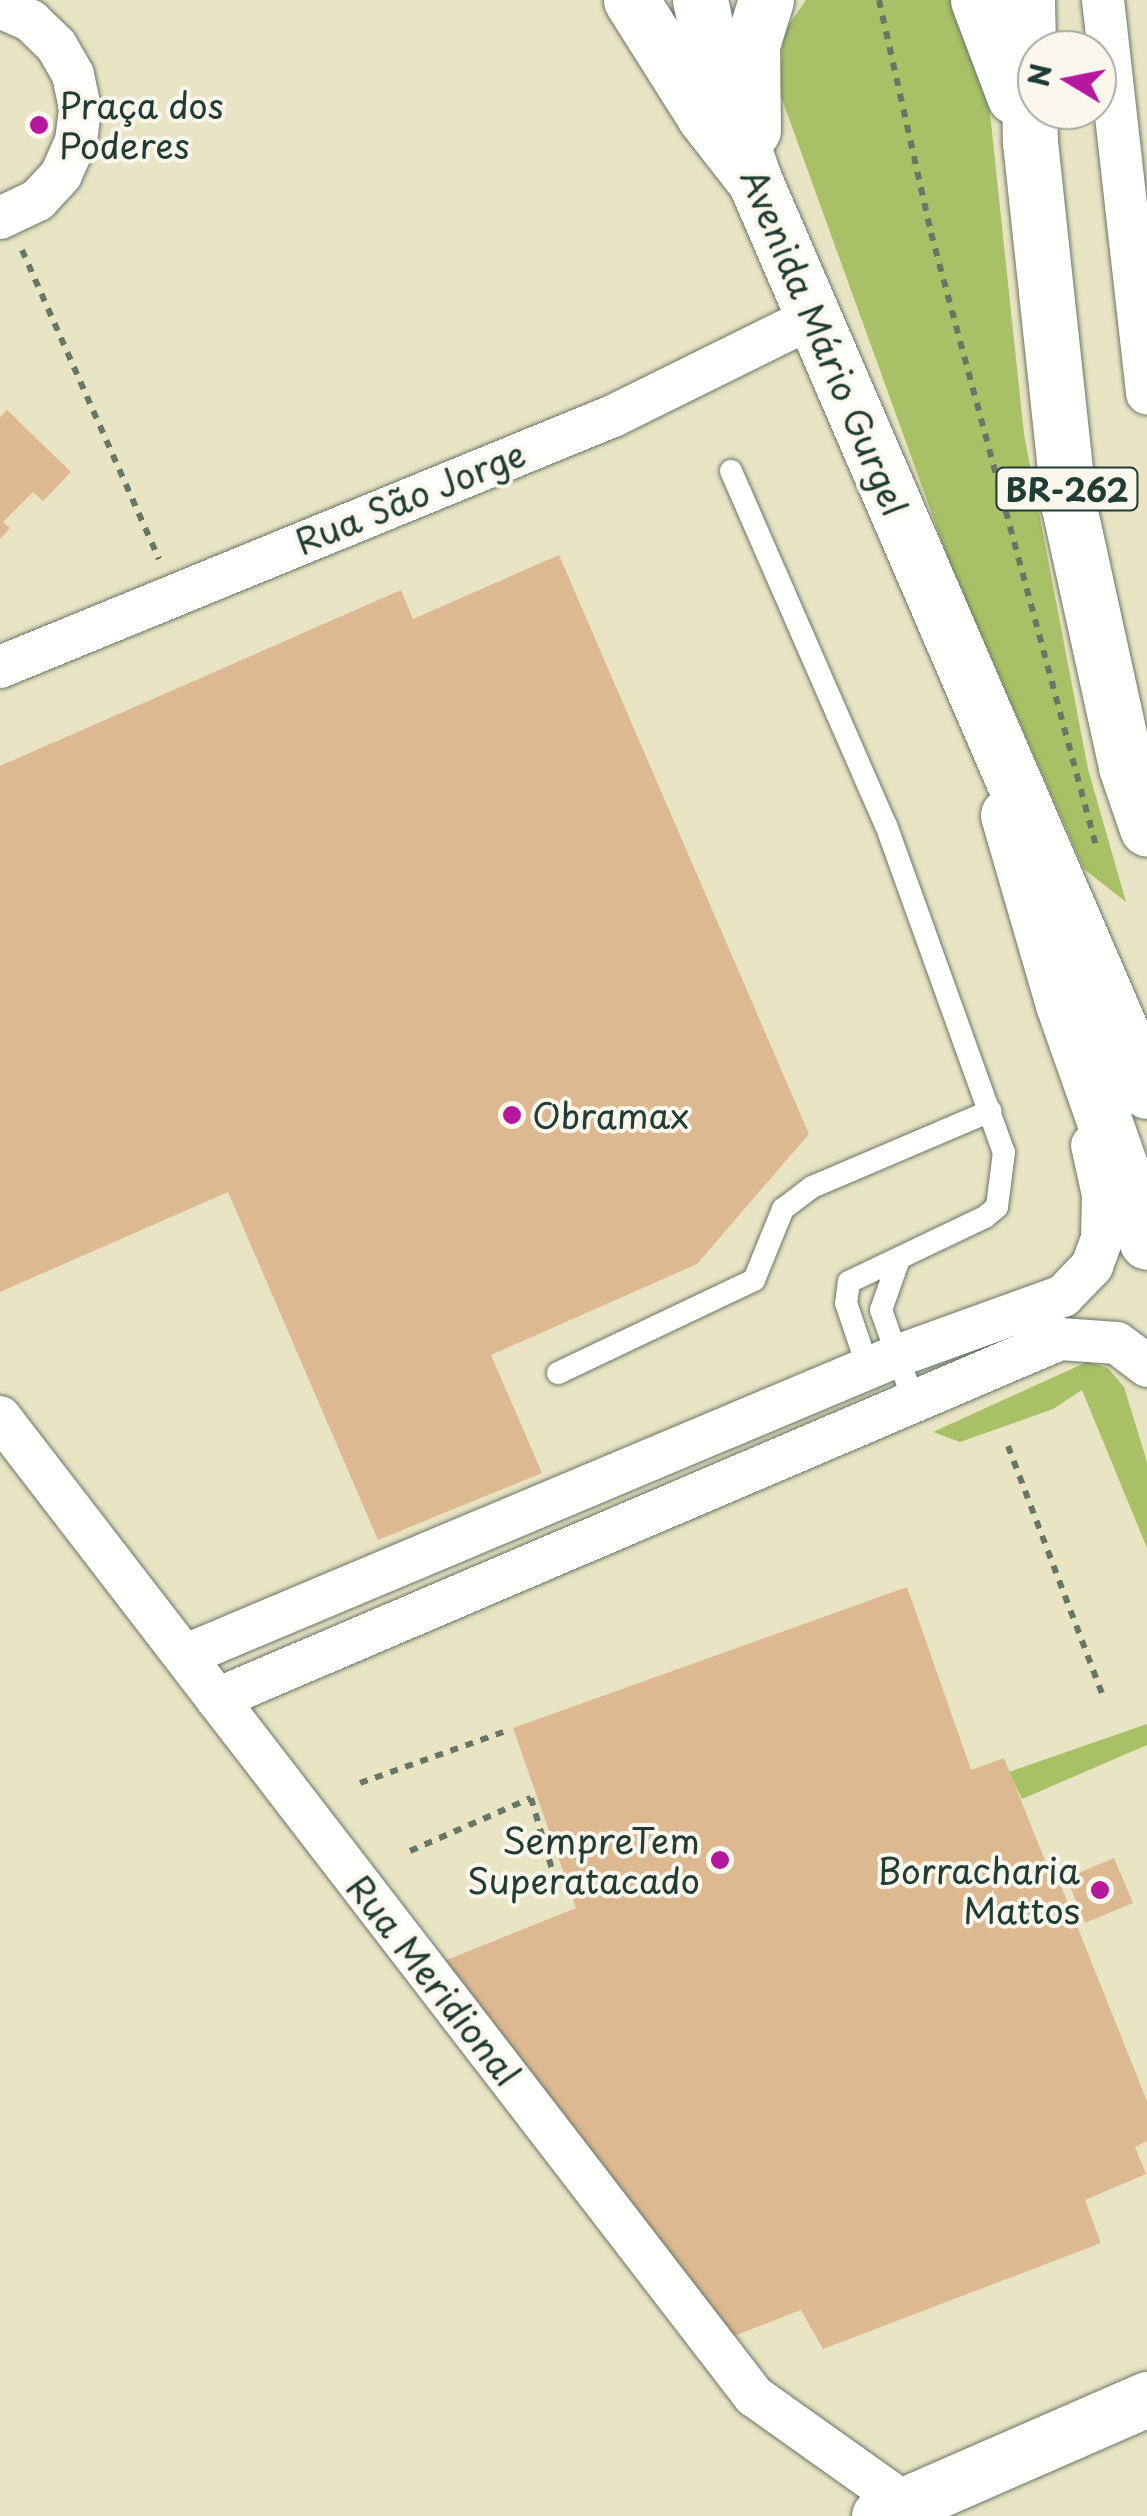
<!DOCTYPE html>
<meta charset="utf-8">
<style>
body{margin:0}
#map{position:relative;width:1147px;height:2516px;overflow:hidden;background:#e9e4c4;font-family:"Playpen Sans",sans-serif}
div>[style]{position:absolute}
[style*='--x']{left:calc(var(--x)*1px);top:calc(var(--y)*1px);width:calc(var(--w)*1px);rotate:calc(var(--a)*1deg)}
.green>*{inset:0;background:#a8c066}
.building>*{inset:0;background:#dcb991}
.path>*{height:6px;margin-top:-3px;transform-origin:0;background:repeating-linear-gradient(90deg,#676 0 8px,transparent 0 16px)}
.roads{filter:drop-shadow(0 0 2px #676) drop-shadow(0 0 2px #676)}
.lane>*{height:22px;margin:-11px;padding:0 11px;transform-origin:11px;border-radius:11px;background:#fff}
.street>*{height:42px;margin:-21px;padding:0 21px;transform-origin:21px;border-radius:21px;background:#fff}
.secondary>*{height:55px;margin:-27.5px;padding:0 27.5px;transform-origin:27.5px;border-radius:27.5px;background:#fff}
.primary>*{height:55px;margin:-27.5px;padding:0 27.5px;transform-origin:27.5px;border-radius:27.5px;background:#fff}
.dots>*{width:28px;height:28px;translate:-50% -50%;box-sizing:border-box;border:5px solid #fbf7ec;border-radius:50%}
span{translate:-50% -50%;white-space:nowrap;text-align:center;line-height:1.15;-webkit-text-stroke:8px #fbf7ec;paint-order:stroke}
.shield-label span{padding:2px 8px;background:#fbf7ec;border:2px solid;border-radius:8px;-webkit-text-stroke-width:0}
.shield-label{font-size:32px;color:#1f3d34;font-weight:700}
.poi-label{font-size:35px;color:#1f3d34}
.left{translate:0 -50%;text-align:left}
.right{translate:-100% -50%;text-align:right}
.street-label{font-size:35px;color:#1f3d34}
.north{position:absolute;left:1017px;top:30px;width:100px;height:100px;box-sizing:border-box;background:#fbf7ec;border:2px solid #a3ada2;border-radius:50%;rotate:280deg;font-size:28px;font-weight:700;line-height:40px;text-align:center;color:#1f3d34}
.north::after{content:'';display:block;margin:auto;width:35px;height:45px;background:#b5179e;clip-path:polygon(50% 0,100% 100%,50% 72%,0 100%)}
</style>
<div id="map">
<div class="green">
<div style="clip-path:polygon(806px 0,957px 0,983px 47px,1024px 434px,1088px 769px,1126px 902px,1084px 869px,950px 564px,779px 91px,784px 32px)"></div>
<div style="clip-path:polygon(1087px 1362px,1108px 1368px,1124px 1387px,1147px 1462px,1147px 1548px,1082px 1390px,1053px 1409px,960px 1442px,933px 1432px)"></div>
<div style="clip-path:polygon(1147px 1724px,1147px 1745px,1022px 1799px,1009px 1772px)"></div>
</div>
<div class="building">
<div style="clip-path:polygon(7px 410px,71px 472px,43px 501px,33px 492px,3px 522px,10px 528px,0 539px,0 417px)"></div>
<div style="clip-path:polygon(559px 555px,809px 1134px,697px 1264px,491px 1355px,542px 1473px,378px 1540px,228px 1192px,0 1292px,0 766px,401px 590px,413px 619px)"></div>
<div style="clip-path:polygon(907px 1587px,971px 1770px,1004px 1758px,1052px 1878px,1057px 1876px,1147px 2101px,1147px 2141px,1135px 2147px,1146px 2174px,1085px 2200px,1101px 2243px,823px 2349px,801px 2310px,731px 2337px,444px 1961px,576px 1908px,513px 1728px)"></div>
<div style="clip-path:polygon(1114px 1858px,1133px 1903px,1085px 1923px,1067px 1878px)"></div>
</div>
<div class="path">
<div style="--x:879;--y:0;--w:239;--a:77.4"></div>
<div style="--x:931;--y:233;--w:635;--a:74.93"></div>
<div style="--x:22;--y:250;--w:338;--a:66.1"></div>
<div style="--x:1008;--y:1446;--w:267;--a:69.2"></div>
<div style="--x:360;--y:1783;--w:155;--a:-19.6"></div>
<div style="--x:410;--y:1851;--w:132;--a:-23.7"></div>
<div style="--x:531;--y:1798;--w:81;--a:73.6"></div>
</div>
<div class="roads">
<div class="lane">
<div style="--x:731;--y:471;--w:386;--a:66.4"></div>
<div style="--x:886;--y:825;--w:348;--a:70.2"></div>
<div style="--x:1004;--y:1152;--w:55;--a:97.3"></div>
<div style="--x:997;--y:1207;--w:16;--a:140"></div>
<div style="--x:985;--y:1217;--w:151;--a:154.5"></div>
<div style="--x:849;--y:1282;--w:21;--a:98"></div>
<div style="--x:846;--y:1303;--w:69;--a:71.3"></div>
<div style="--x:899;--y:1259;--w:54;--a:109.4"></div>
<div style="--x:881;--y:1310;--w:95;--a:70.2"></div>
<div style="--x:558;--y:1373;--w:217;--a:-25.4"></div>
<div style="--x:754;--y:1280;--w:77;--a:-67.8"></div>
<div style="--x:783;--y:1209;--w:36;--a:-37"></div>
<div style="--x:812;--y:1187;--w:194;--a:-23.1"></div>
</div>
<div class="street">
<div style="--x:1103;--y:0;--w:396;--a:83.6"></div>
<div style="--x:0;--y:7;--w:34;--a:24"></div>
<div style="--x:31;--y:21;--w:35;--a:44"></div>
<div style="--x:56;--y:45;--w:34;--a:60"></div>
<div style="--x:73;--y:75;--w:35;--a:78"></div>
<div style="--x:80;--y:109;--w:32;--a:97"></div>
<div style="--x:76;--y:141;--w:37;--a:114"></div>
<div style="--x:61;--y:175;--w:34;--a:133"></div>
<div style="--x:38;--y:200;--w:42;--a:154.7"></div>
<div style="--x:0;--y:667;--w:662;--a:-22.27"></div>
<div style="--x:613;--y:416;--w:225;--a:-26.3"></div>
<div style="--x:0;--y:1417;--w:1236;--a:52.4"></div>
<div style="--x:754;--y:2396;--w:186;--a:35.4"></div>
<div style="--x:906;--y:2504;--w:13;--a:67"></div>
<div style="--x:186;--y:1655;--w:771;--a:-22.81"></div>
<div style="--x:897;--y:1356;--w:177;--a:-19.9"></div>
<div style="--x:1063;--y:1296;--w:42;--a:-46"></div>
<div style="--x:1092;--y:1266;--w:30;--a:-70"></div>
<div style="--x:1102;--y:1238;--w:43;--a:-88.7"></div>
<div style="--x:1103;--y:1195;--w:51;--a:-102.4"></div>
<div style="--x:217;--y:1699;--w:917;--a:-23.12"></div>
<div style="--x:1060;--y:1339;--w:57;--a:4"></div>
<div style="--x:1117;--y:1343;--w:38;--a:37"></div>
</div>
<div class="secondary">
<div style="--x:631;--y:0;--w:137;--a:57.8"></div>
<div style="--x:704;--y:116;--w:75;--a:52.1"></div>
<div style="--x:1008;--y:815;--w:197;--a:73.8"></div>
<div style="--x:1063;--y:1004;--w:252;--a:70.6"></div>
<div style="--x:879;--y:2516;--w:292;--a:-23.6"></div>
</div>
<div class="primary">
<div style="--x:700;--y:0;--w:66;--a:77.7"></div>
<div style="--x:714;--y:64;--w:122;--a:70.8"></div>
<div style="--x:754;--y:179;--w:993;--a:66.69"></div>
<div style="--x:978;--y:0;--w:103;--a:69.4"></div>
<div style="--x:1027;--y:0;--w:142;--a:88.8"></div>
<div style="--x:1030;--y:142;--w:367;--a:83.9"></div>
<div style="--x:1069;--y:507;--w:266;--a:77.6"></div>
<div style="--x:1126;--y:767;--w:65;--a:71"></div>
<div style="--x:753;--y:130;--w:85;--a:-90.7"></div>
<div style="--x:752;--y:45;--w:47;--a:-72.7"></div>
</div>
</div>
<div class="dots">
<div style="left:39px;top:125px;background:#b5179e"></div>
<div style="left:512px;top:1115px;background:#b5179e"></div>
<div style="left:720px;top:1860px;background:#b5179e"></div>
<div style="left:1100px;top:1890px;background:#b5179e"></div>
</div>
<div class="shield-label">
<span style="left:1067px;top:489px">BR-262</span>
</div>
<div class="poi-label">
<span class="left" style="left:59px;top:125px">Praça dos<br>Poderes</span>
<span class="left" style="left:532px;top:1115px">Obramax</span>
<span class="right" style="left:700px;top:1860px">SempreTem<br>Superatacado</span>
<span class="right" style="left:1080px;top:1890px">Borracharia<br>Mattos</span>
</div>
<div class="street-label">
<span style="left:825px;top:342px;rotate:67deg">Avenida Mário Gurgel</span>
<span style="left:410px;top:497px;rotate:-22deg">Rua São Jorge</span>
<span style="left:434px;top:1980px;rotate:52deg">Rua Meridional</span>
</div>
<div class="north">N</div>
</div>
